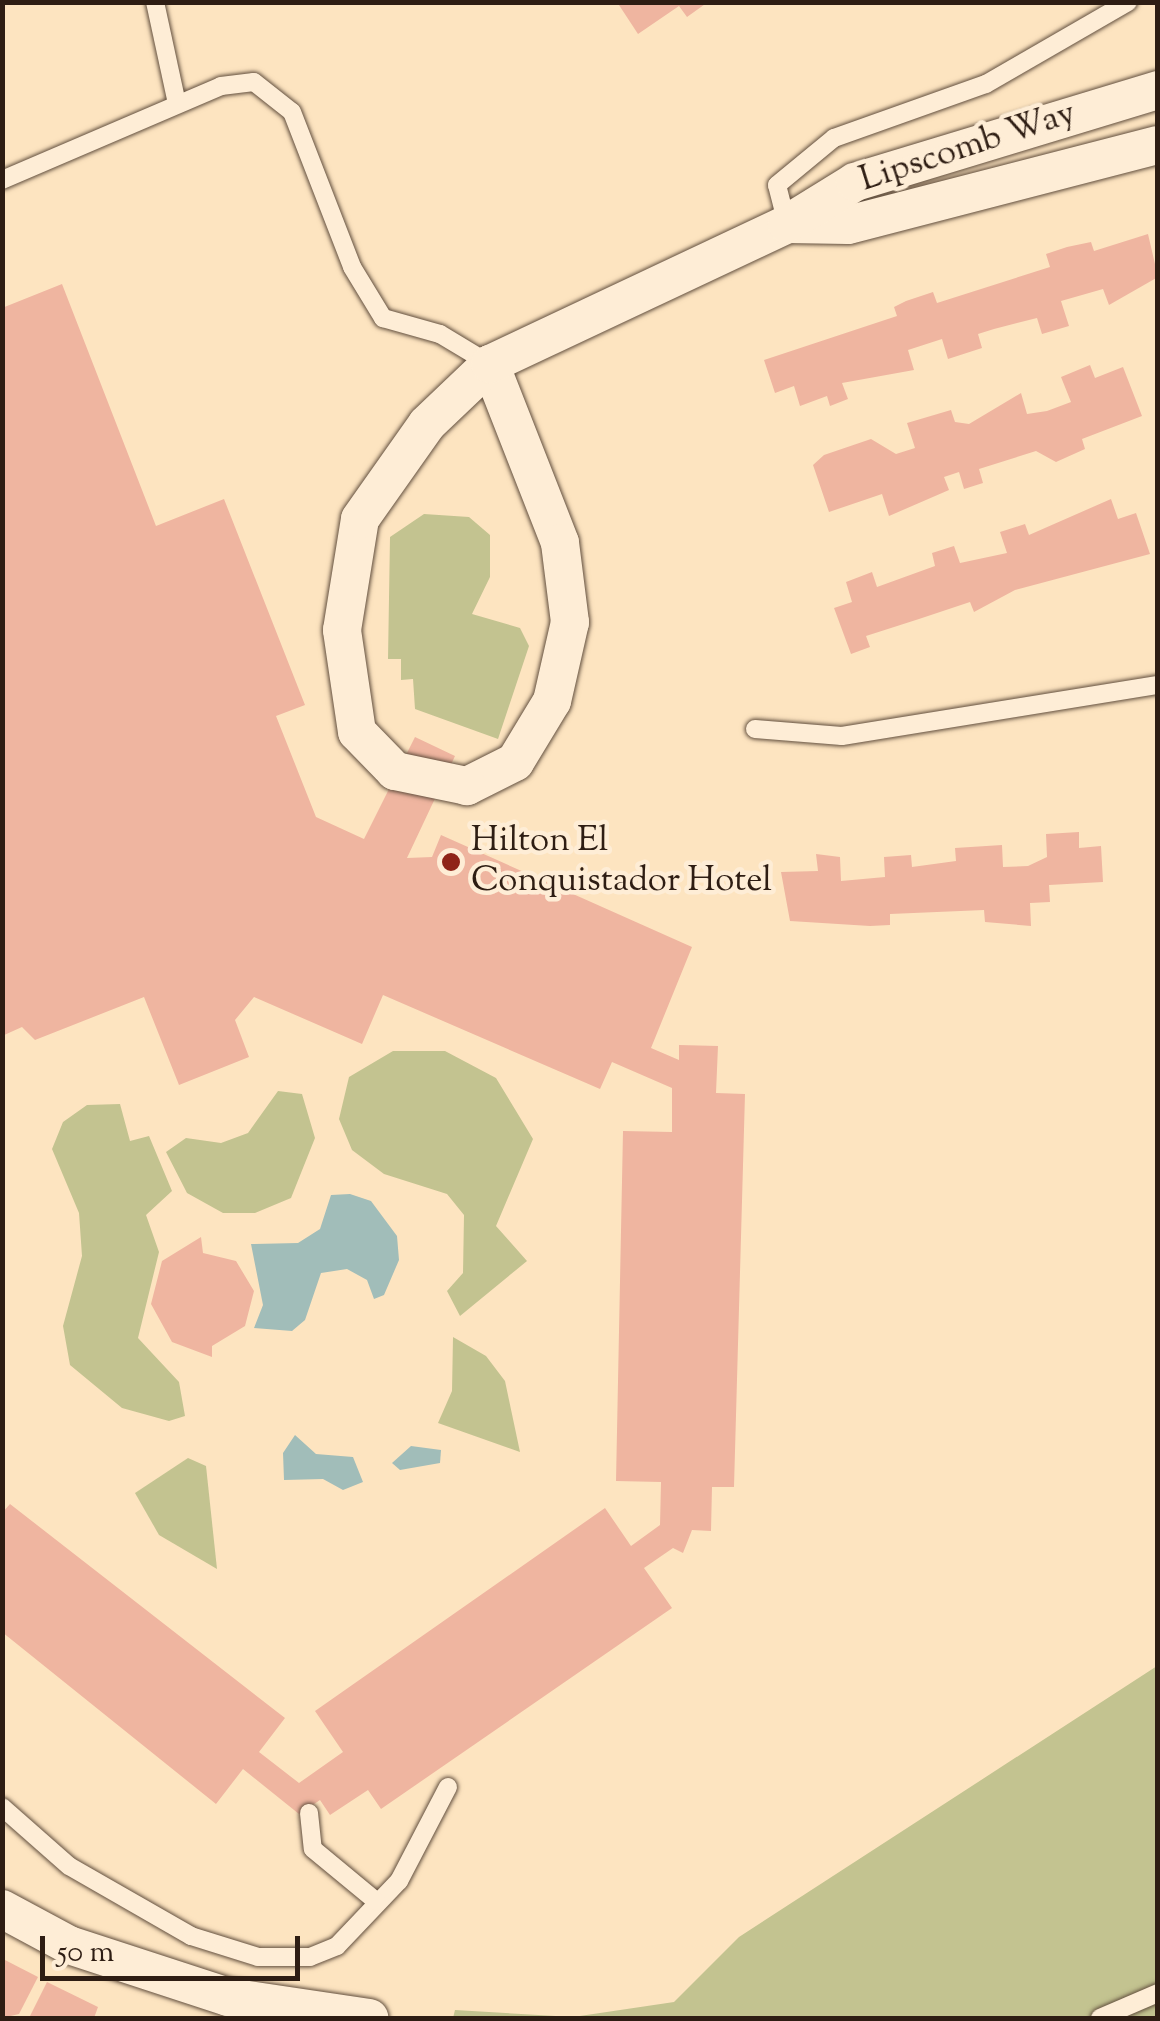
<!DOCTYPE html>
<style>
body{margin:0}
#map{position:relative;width:1160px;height:2021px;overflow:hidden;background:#fde4c0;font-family:"Sorts Mill Goudy",serif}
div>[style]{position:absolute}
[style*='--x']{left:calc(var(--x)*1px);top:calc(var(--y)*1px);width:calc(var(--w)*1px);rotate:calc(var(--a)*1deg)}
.green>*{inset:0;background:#c3c390}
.water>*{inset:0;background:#a1bdb9}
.building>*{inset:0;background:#efb5a0}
.roads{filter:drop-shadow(0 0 2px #624f3e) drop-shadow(0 0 2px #624f3e)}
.service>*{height:18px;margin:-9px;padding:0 9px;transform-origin:9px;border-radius:9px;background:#feedd6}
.minor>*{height:38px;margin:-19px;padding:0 19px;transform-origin:19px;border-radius:19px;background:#feedd6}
.dots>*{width:28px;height:28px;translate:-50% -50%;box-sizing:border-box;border:5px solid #feedd6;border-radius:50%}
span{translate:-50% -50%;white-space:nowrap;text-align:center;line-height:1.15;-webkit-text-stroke:9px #feedd6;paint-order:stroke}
.street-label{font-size:35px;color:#2e1d13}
.poi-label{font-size:35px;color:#2e1d13}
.left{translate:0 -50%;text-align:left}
.frame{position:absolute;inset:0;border:5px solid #2e1d13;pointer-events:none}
.scale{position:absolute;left:40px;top:1936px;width:260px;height:45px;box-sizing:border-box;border:5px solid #2e1d13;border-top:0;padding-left:12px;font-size:30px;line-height:35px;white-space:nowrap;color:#2e1d13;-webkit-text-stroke:8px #feedd6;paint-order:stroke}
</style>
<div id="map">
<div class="green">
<div style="clip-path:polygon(424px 514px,469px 517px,490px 535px,490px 577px,472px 614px,520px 628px,529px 646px,498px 739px,415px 709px,413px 679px,401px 680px,401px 659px,388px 659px,390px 537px)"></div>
<div style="clip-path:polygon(393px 1051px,445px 1051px,496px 1078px,533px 1139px,496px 1226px,527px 1261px,460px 1316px,447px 1291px,463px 1273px,464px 1215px,447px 1194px,384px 1174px,352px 1150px,339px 1119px,349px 1077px)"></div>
<div style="clip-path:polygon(278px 1091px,302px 1094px,315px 1138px,291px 1198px,255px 1213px,223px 1213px,187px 1193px,166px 1152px,186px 1138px,221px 1143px,248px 1133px)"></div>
<div style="clip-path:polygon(120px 1104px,130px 1141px,149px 1136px,172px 1191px,146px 1215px,159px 1252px,138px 1338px,179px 1382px,185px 1416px,169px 1421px,122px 1408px,70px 1365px,63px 1326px,82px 1256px,79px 1213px,52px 1149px,63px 1122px,87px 1105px)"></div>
<div style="clip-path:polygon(453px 1337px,486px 1356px,505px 1381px,520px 1452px,438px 1423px,452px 1391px)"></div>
<div style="clip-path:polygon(188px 1458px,206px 1466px,217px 1569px,159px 1535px,135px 1493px)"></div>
<div style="clip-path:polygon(1157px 1666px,1157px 2018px,453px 2018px,455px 2010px,573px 2017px,674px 2002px,739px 1937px)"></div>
</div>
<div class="water">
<div style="clip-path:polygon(350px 1194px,371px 1201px,397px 1236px,399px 1260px,384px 1295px,374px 1299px,367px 1280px,347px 1269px,321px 1273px,305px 1320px,292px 1331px,254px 1328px,263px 1305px,251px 1244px,298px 1243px,320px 1229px,331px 1195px)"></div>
<div style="clip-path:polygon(295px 1435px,316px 1454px,353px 1457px,363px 1482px,343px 1490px,323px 1479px,284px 1480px,283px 1453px)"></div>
<div style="clip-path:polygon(411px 1446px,441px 1450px,440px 1463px,400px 1470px,392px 1463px)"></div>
</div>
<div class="building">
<div style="clip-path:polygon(617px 2px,708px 2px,687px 17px,679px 6px,638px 34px)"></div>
<div style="clip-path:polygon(1148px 234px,1158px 277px,1109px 305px,1103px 289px,1061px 301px,1069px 326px,1042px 334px,1037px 318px,994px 329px,978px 334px,982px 348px,948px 359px,942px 339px,908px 350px,914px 370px,842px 383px,848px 399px,830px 406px,827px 396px,800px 406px,794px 386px,775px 393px,764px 360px,897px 316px,894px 307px,906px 301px,933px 292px,937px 303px,1050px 267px,1046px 254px,1067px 247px,1091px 242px,1094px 251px)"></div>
<div style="clip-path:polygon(62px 284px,156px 526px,224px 499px,305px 705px,276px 716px,316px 817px,364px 839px,415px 737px,455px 756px,407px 858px,432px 857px,441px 835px,692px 947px,651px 1048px,679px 1060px,679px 1045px,718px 1046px,716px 1093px,745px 1094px,734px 1487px,712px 1487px,711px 1531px,692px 1530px,683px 1553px,673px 1548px,644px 1568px,672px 1608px,381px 1809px,368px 1790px,330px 1815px,320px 1800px,299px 1814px,243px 1769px,216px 1804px,2px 1632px,2px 1513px,10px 1504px,285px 1718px,259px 1752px,299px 1783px,343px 1752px,315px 1711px,605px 1508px,631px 1546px,660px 1525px,661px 1482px,616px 1481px,623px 1131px,672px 1132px,672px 1088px,612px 1062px,600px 1089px,383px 995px,362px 1044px,254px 997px,235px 1020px,249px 1057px,179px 1085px,144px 997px,35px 1040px,22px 1027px,2px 1036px,2px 308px)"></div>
<div style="clip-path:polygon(1090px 365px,1095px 378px,1123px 367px,1142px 416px,1082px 439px,1085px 449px,1056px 462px,1036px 451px,979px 469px,983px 483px,964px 489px,959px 472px,944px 477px,949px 490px,889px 516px,882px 494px,829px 512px,813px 465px,824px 455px,871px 439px,896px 454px,915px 448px,907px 423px,951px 410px,955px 422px,969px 424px,1021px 393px,1027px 414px,1047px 411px,1071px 402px,1061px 377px)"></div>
<div style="clip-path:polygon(1111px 499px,1118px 519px,1136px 513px,1150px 554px,1015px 590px,974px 612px,970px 602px,919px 619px,866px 636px,870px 647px,851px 654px,834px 608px,852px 602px,846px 582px,872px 572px,877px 587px,935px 566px,932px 553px,954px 546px,960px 563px,1007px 553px,1000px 532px,1025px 524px,1029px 535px)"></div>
<div style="clip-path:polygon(1079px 832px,1079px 848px,1101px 846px,1103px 882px,1049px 885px,1050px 902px,1030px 903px,1031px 926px,985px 922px,984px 910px,890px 914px,890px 925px,870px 926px,790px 921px,781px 872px,818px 871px,816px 854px,840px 857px,841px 881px,885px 877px,884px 857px,911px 855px,912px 867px,956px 861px,955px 848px,1002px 845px,1003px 867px,1028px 866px,1047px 857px,1046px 834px)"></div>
<div style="clip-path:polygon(201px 1237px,203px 1253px,236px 1261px,254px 1291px,245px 1326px,212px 1346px,212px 1357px,172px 1342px,151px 1304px,162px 1261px)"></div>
<div style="clip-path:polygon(5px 1960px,38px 1977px,19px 2014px,2px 2018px)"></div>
<div style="clip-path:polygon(47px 1982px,98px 2007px,94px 2018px,29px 2018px)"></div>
</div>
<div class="roads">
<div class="service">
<div style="--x:155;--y:2;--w:104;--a:77.8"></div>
<div style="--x:2;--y:180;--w:238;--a:-23.2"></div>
<div style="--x:221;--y:86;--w:33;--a:-7"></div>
<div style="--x:254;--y:82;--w:48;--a:38.3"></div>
<div style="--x:292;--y:112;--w:166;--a:68.8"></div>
<div style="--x:352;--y:267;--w:60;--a:58.7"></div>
<div style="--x:383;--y:318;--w:59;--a:15.7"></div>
<div style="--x:440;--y:334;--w:58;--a:31"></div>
<div style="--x:787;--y:224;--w:40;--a:-104.4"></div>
<div style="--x:777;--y:185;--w:74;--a:-39.5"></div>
<div style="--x:834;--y:138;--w:161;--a:-19.6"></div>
<div style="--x:986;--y:84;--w:164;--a:-30"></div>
<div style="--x:755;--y:729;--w:87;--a:4.6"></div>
<div style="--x:842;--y:736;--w:320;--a:-9.2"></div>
<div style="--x:2;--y:1807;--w:89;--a:41.4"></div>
<div style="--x:69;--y:1866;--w:141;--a:29.8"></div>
<div style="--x:191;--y:1936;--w:70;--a:17.4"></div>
<div style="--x:258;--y:1957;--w:52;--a:0"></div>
<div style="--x:310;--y:1957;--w:29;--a:-22"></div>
<div style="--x:337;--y:1946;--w:90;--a:-46.4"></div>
<div style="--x:399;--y:1881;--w:106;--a:-62.5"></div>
<div style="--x:309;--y:1813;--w:36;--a:84"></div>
<div style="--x:313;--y:1849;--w:83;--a:39.6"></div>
<div style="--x:1100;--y:2018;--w:63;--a:-23.3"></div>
</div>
<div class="minor">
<div style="--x:787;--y:224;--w:61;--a:0.9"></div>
<div style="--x:848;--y:225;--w:320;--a:-14.5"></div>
<div style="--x:490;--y:364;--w:192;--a:68.6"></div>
<div style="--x:560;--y:543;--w:80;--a:82.8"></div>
<div style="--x:570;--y:622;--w:81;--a:102.8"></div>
<div style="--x:552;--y:701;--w:71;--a:121.2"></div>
<div style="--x:515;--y:762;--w:54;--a:153.4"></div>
<div style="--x:467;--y:786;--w:74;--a:-168.2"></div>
<div style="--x:395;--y:771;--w:54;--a:-134.3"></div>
<div style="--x:357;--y:732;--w:103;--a:-98.4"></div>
<div style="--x:342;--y:630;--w:112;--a:-80.8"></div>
<div style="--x:360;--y:519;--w:116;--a:-54.8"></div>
<div style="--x:427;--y:424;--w:87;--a:-43.6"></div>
<div style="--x:490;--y:364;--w:328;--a:-25.2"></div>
<div style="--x:787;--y:224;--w:80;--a:-31.7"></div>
<div style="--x:855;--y:182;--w:317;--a:-16.9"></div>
<div style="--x:2;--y:1909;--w:76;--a:28.2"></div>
<div style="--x:69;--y:1945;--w:167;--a:18.1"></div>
<div style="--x:228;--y:1997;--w:143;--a:8.5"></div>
</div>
</div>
<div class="dots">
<div style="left:451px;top:862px;background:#8f2418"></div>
</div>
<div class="street-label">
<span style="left:968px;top:148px;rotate:-18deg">Lipscomb Way</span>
</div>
<div class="poi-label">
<span class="left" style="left:471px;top:862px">Hilton El<br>Conquistador Hotel</span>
</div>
<div class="frame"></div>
<div class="scale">50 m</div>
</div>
